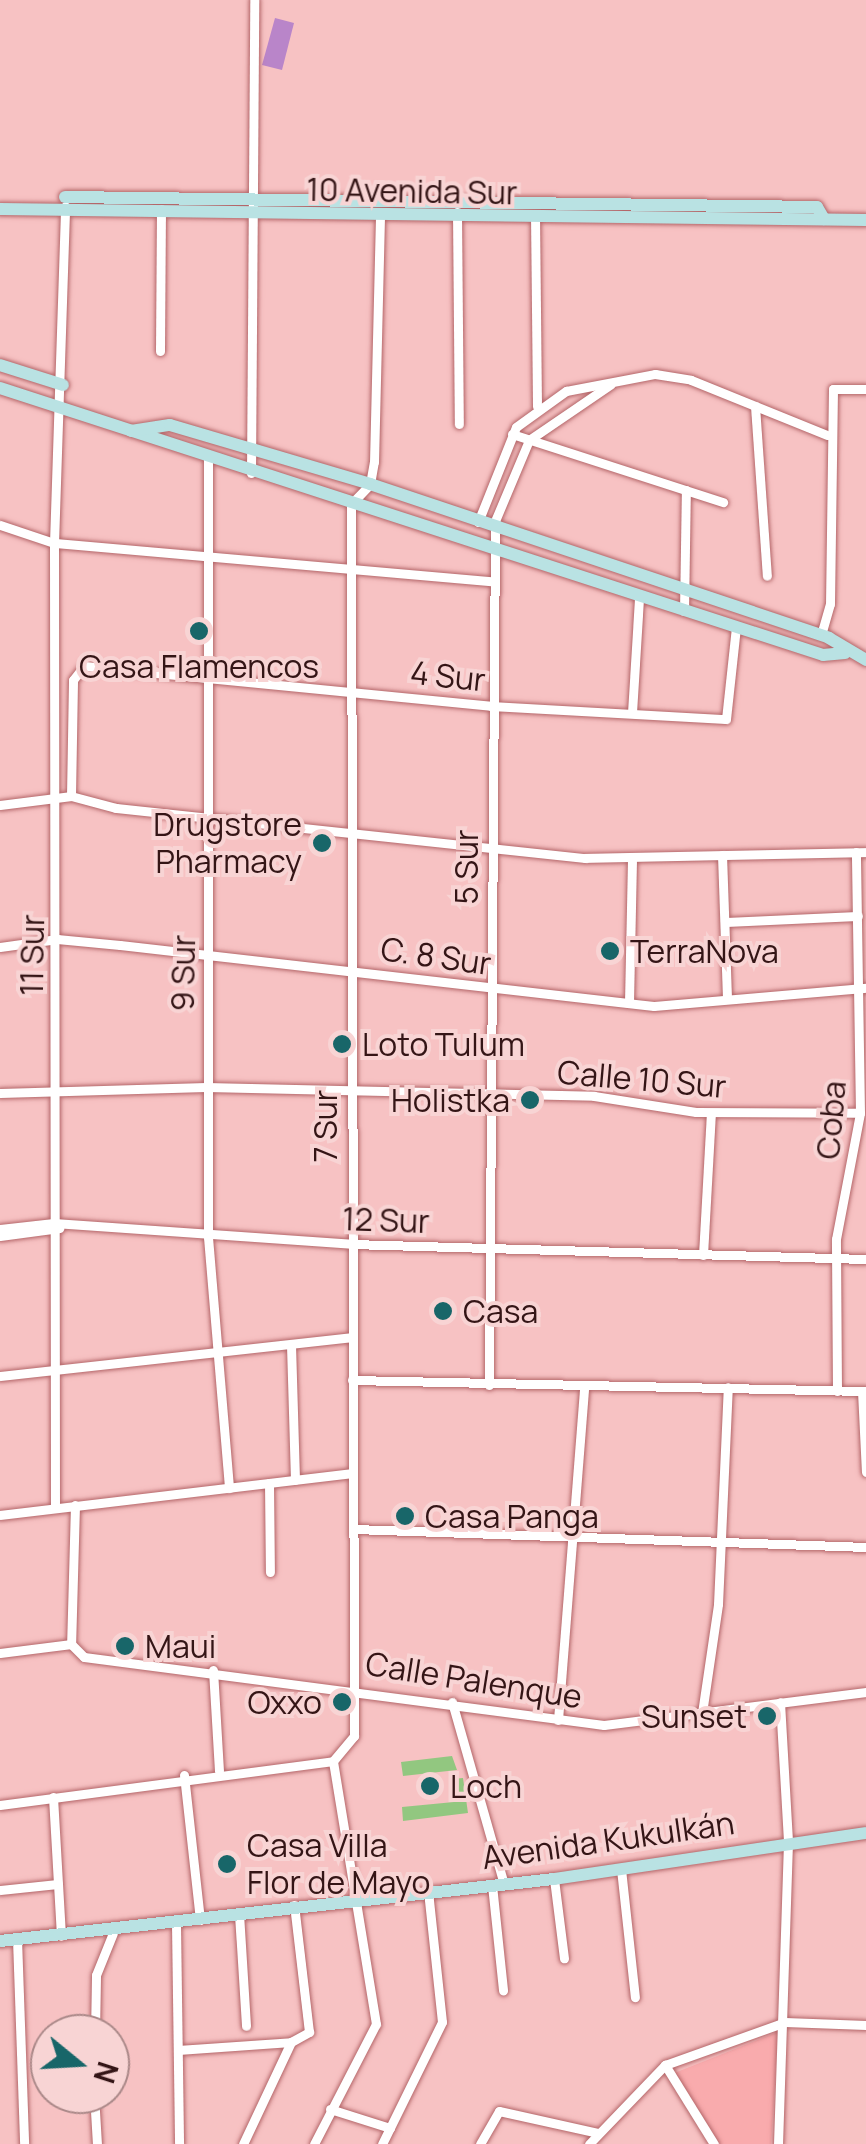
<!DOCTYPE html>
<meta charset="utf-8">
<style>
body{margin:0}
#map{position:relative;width:866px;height:2144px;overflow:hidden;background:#f7c2c3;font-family:Manrope,sans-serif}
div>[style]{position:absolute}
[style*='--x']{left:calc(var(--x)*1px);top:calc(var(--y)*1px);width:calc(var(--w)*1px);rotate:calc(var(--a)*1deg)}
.green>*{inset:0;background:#f9abad}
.water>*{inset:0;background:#b985c9}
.building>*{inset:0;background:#92c780}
.roads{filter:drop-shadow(0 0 2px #b46669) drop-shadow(0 0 2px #b46669)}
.street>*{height:9px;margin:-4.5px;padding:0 4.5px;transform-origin:4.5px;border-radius:4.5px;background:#fff}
.secondary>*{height:12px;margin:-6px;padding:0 6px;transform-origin:6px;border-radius:6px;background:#b9e2e3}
.dots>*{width:28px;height:28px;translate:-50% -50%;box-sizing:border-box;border:5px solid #f8d4d4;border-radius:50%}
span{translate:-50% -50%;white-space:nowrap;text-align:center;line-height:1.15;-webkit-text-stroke:8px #f8d4d4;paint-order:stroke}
.street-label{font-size:32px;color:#341516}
.poi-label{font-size:32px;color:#341516}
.right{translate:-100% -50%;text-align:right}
.left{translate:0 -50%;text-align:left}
.north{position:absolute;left:30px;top:2014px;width:100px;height:100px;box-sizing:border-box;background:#f8d4d4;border:2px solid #a88;border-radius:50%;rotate:108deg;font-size:28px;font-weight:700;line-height:40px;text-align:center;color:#341516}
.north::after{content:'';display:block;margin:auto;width:35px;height:45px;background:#186669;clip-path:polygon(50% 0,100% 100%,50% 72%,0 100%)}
</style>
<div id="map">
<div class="green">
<div style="clip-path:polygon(778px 2032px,771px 2144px,718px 2144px,672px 2074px)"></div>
</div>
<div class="water">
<div style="clip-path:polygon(275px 18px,294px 23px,282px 70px,262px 65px)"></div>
</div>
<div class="building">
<div style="clip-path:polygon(452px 1756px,457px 1770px,403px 1776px,401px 1762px)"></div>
<div style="clip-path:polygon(463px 1778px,468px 1813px,403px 1821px,402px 1807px,454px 1802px,452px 1779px)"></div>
</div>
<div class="roads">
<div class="street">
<div style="--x:457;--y:212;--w:212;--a:89.5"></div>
<div style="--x:535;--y:214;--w:192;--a:89.4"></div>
<div style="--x:160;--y:351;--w:142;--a:-89.6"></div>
<div style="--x:755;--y:406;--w:170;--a:86"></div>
<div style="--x:512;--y:434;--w:222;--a:17.9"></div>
<div style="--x:208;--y:459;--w:778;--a:90"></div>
<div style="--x:208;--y:1237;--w:252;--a:85.2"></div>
<div style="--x:251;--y:473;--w:473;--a:-89.6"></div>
<div style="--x:478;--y:522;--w:102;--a:-68.2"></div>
<div style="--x:516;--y:427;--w:62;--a:-35.8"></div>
<div style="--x:566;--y:391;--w:91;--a:-10.8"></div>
<div style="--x:655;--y:374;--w:36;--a:9"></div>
<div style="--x:691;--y:380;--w:147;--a:22"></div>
<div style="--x:0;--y:525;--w:57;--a:18.4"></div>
<div style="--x:54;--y:543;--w:440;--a:5"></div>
<div style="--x:684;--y:611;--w:121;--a:-89.1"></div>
<div style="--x:821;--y:635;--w:32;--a:-74"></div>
<div style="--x:830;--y:604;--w:215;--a:-89.2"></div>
<div style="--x:833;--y:389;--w:33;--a:0"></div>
<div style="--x:632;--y:713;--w:116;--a:-86.5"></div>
<div style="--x:71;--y:796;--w:116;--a:-89"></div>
<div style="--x:73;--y:680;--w:18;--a:-52"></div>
<div style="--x:84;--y:666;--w:409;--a:5.6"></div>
<div style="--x:491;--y:706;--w:235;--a:3.2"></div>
<div style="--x:726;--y:719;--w:93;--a:-83.8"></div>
<div style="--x:0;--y:805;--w:72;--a:-7.2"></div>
<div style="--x:71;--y:796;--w:47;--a:14.9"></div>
<div style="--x:116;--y:808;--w:472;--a:6.1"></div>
<div style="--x:585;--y:858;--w:281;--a:-1.2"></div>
<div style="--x:722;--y:855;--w:142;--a:88"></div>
<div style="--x:725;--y:922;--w:133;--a:-2.6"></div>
<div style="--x:0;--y:947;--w:58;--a:-8"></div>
<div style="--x:57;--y:939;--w:63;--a:5.4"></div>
<div style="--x:120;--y:945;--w:537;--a:6.52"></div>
<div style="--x:654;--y:1006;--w:213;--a:-4.9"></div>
<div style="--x:629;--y:1003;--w:145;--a:-88.8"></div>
<div style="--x:0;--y:1093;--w:206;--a:-1.7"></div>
<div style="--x:206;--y:1087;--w:388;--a:1.3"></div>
<div style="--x:594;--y:1096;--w:103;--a:8.9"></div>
<div style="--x:696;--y:1112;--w:164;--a:0.3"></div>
<div style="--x:0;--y:1229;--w:54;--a:-6.3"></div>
<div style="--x:54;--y:1223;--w:298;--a:4"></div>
<div style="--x:351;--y:1244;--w:515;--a:1.67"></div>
<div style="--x:0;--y:1236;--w:60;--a:-7.7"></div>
<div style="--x:703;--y:1255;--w:142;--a:-86.8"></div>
<div style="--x:291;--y:1345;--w:135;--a:88.3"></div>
<div style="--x:0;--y:1376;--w:353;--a:-6.3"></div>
<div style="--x:352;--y:1380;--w:514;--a:1.23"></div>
<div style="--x:489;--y:1385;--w:864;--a:-89.6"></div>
<div style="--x:495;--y:521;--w:88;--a:-67.2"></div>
<div style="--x:529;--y:440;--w:99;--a:-34.3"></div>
<div style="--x:837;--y:1391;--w:152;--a:-90.4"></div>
<div style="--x:836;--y:1239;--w:128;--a:-79.2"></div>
<div style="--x:860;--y:1113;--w:261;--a:-90.9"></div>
<div style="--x:862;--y:1391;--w:81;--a:87.2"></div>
<div style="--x:269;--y:1483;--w:89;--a:89.4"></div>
<div style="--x:75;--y:1505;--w:139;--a:91.6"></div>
<div style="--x:71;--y:1644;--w:18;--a:45"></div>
<div style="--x:84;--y:1657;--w:524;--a:7.45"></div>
<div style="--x:604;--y:1725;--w:264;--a:-7.2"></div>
<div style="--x:55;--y:1508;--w:965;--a:-90.06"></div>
<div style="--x:54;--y:543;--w:337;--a:-88.1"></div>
<div style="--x:0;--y:1515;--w:355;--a:-6.8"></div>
<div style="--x:354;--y:1529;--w:512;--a:2.01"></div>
<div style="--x:0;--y:1653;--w:72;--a:-7.2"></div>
<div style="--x:213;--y:1670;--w:101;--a:86.6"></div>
<div style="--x:452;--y:1702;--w:189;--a:74.1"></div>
<div style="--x:702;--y:1713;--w:110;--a:-81.6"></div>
<div style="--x:718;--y:1604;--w:217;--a:-87.4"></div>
<div style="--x:558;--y:1720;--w:333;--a:-85.5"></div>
<div style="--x:184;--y:1775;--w:146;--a:83.7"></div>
<div style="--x:53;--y:1797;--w:139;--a:86.7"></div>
<div style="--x:0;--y:1805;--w:336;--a:-7.5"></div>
<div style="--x:333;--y:1761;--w:33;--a:-50"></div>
<div style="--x:354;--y:1736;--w:1232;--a:-90.14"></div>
<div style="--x:351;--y:504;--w:28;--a:-46"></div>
<div style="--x:370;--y:484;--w:22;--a:-80"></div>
<div style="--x:374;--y:462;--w:250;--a:-88.6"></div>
<div style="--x:621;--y:1869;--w:129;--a:83.8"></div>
<div style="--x:554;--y:1879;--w:80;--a:82.8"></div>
<div style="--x:492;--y:1885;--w:106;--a:84"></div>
<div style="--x:0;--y:1890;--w:58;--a:-5.9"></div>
<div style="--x:239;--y:1914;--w:112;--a:86.4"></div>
<div style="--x:176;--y:1924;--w:220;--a:89.2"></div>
<div style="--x:17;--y:1939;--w:205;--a:88"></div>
<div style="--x:95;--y:2034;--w:59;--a:-89"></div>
<div style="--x:96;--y:1975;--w:45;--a:-68"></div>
<div style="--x:178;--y:2050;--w:113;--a:-4"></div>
<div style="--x:291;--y:2042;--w:21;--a:-29"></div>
<div style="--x:309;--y:2032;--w:128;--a:-96.7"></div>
<div style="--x:665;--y:2065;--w:93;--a:58.2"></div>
<div style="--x:94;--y:2094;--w:50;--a:86.6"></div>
<div style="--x:330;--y:2109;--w:63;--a:17.6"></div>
<div style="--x:243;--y:2144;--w:113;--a:-64.8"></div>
<div style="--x:314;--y:2144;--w:135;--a:-62.7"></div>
<div style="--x:376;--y:2024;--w:266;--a:-99.3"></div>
<div style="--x:382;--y:2144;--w:136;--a:-63.8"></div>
<div style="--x:442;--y:2022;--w:131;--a:-96.1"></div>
<div style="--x:480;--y:2144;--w:38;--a:-60"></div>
<div style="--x:499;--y:2111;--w:101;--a:12.5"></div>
<div style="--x:589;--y:2144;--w:110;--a:-46.1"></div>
<div style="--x:665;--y:2065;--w:127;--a:-19.7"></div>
<div style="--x:785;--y:2022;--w:81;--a:2.1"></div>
<div style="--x:778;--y:2144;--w:303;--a:-88.1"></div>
<div style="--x:788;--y:1841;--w:139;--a:-93.3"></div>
</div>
<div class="secondary">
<div style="--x:65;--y:197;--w:752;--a:0.76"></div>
<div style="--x:817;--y:207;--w:14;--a:60"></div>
<div style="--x:0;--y:209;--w:866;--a:0.73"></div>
<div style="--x:0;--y:365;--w:66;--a:17.6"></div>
<div style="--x:0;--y:388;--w:865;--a:17.97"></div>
<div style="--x:823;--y:655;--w:22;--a:-5"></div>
<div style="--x:131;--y:431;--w:39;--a:-9"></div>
<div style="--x:170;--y:425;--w:209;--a:16.4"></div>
<div style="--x:370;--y:484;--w:484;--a:18.5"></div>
<div style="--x:829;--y:638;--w:43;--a:30.7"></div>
<div style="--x:0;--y:1941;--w:557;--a:-6.39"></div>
<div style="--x:554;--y:1879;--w:315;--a:-8.4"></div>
</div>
</div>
<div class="dots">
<div style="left:199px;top:631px;background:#186669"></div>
<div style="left:322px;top:843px;background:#186669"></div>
<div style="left:610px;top:951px;background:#186669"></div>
<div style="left:342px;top:1044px;background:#186669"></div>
<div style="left:530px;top:1100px;background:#186669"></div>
<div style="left:443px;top:1311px;background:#186669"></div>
<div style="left:405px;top:1516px;background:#186669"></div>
<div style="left:125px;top:1646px;background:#186669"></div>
<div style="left:342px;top:1702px;background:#186669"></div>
<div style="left:767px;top:1716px;background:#186669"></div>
<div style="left:430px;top:1786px;background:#186669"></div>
<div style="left:227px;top:1864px;background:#186669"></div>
</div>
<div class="street-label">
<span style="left:412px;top:191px;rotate:1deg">10 Avenida Sur</span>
<span style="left:448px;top:676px;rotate:6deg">4 Sur</span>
<span style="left:466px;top:867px;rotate:-90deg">5 Sur</span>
<span style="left:32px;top:955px;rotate:-89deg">11 Sur</span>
<span style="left:436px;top:956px;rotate:8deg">C. 8 Sur</span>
<span style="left:183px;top:973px;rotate:-89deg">9 Sur</span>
<span style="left:642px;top:1079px;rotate:5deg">Calle 10 Sur</span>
<span style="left:831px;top:1120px;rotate:-85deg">Coba</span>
<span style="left:325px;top:1126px;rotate:-90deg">7 Sur</span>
<span style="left:386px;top:1220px;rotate:2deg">12 Sur</span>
<span style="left:474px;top:1680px;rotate:9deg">Calle Palenque</span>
<span style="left:608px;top:1840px;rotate:-8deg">Avenida Kukulkán</span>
</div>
<div class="poi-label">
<span style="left:199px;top:666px">Casa Flamencos</span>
<span class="right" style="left:302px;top:843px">Drugstore<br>Pharmacy</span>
<span class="left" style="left:630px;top:951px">TerraNova</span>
<span class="left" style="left:362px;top:1044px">Loto Tulum</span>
<span class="right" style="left:510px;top:1100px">Holistka</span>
<span class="left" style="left:463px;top:1311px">Casa</span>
<span class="left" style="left:425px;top:1516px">Casa Panga</span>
<span class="left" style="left:145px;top:1646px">Maui</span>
<span class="right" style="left:322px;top:1702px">Oxxo</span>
<span class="right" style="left:747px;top:1716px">Sunset</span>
<span class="left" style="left:450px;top:1786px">Loch</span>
<span class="left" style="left:247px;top:1864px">Casa Villa<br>Flor de Mayo</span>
</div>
<div class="north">N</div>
</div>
